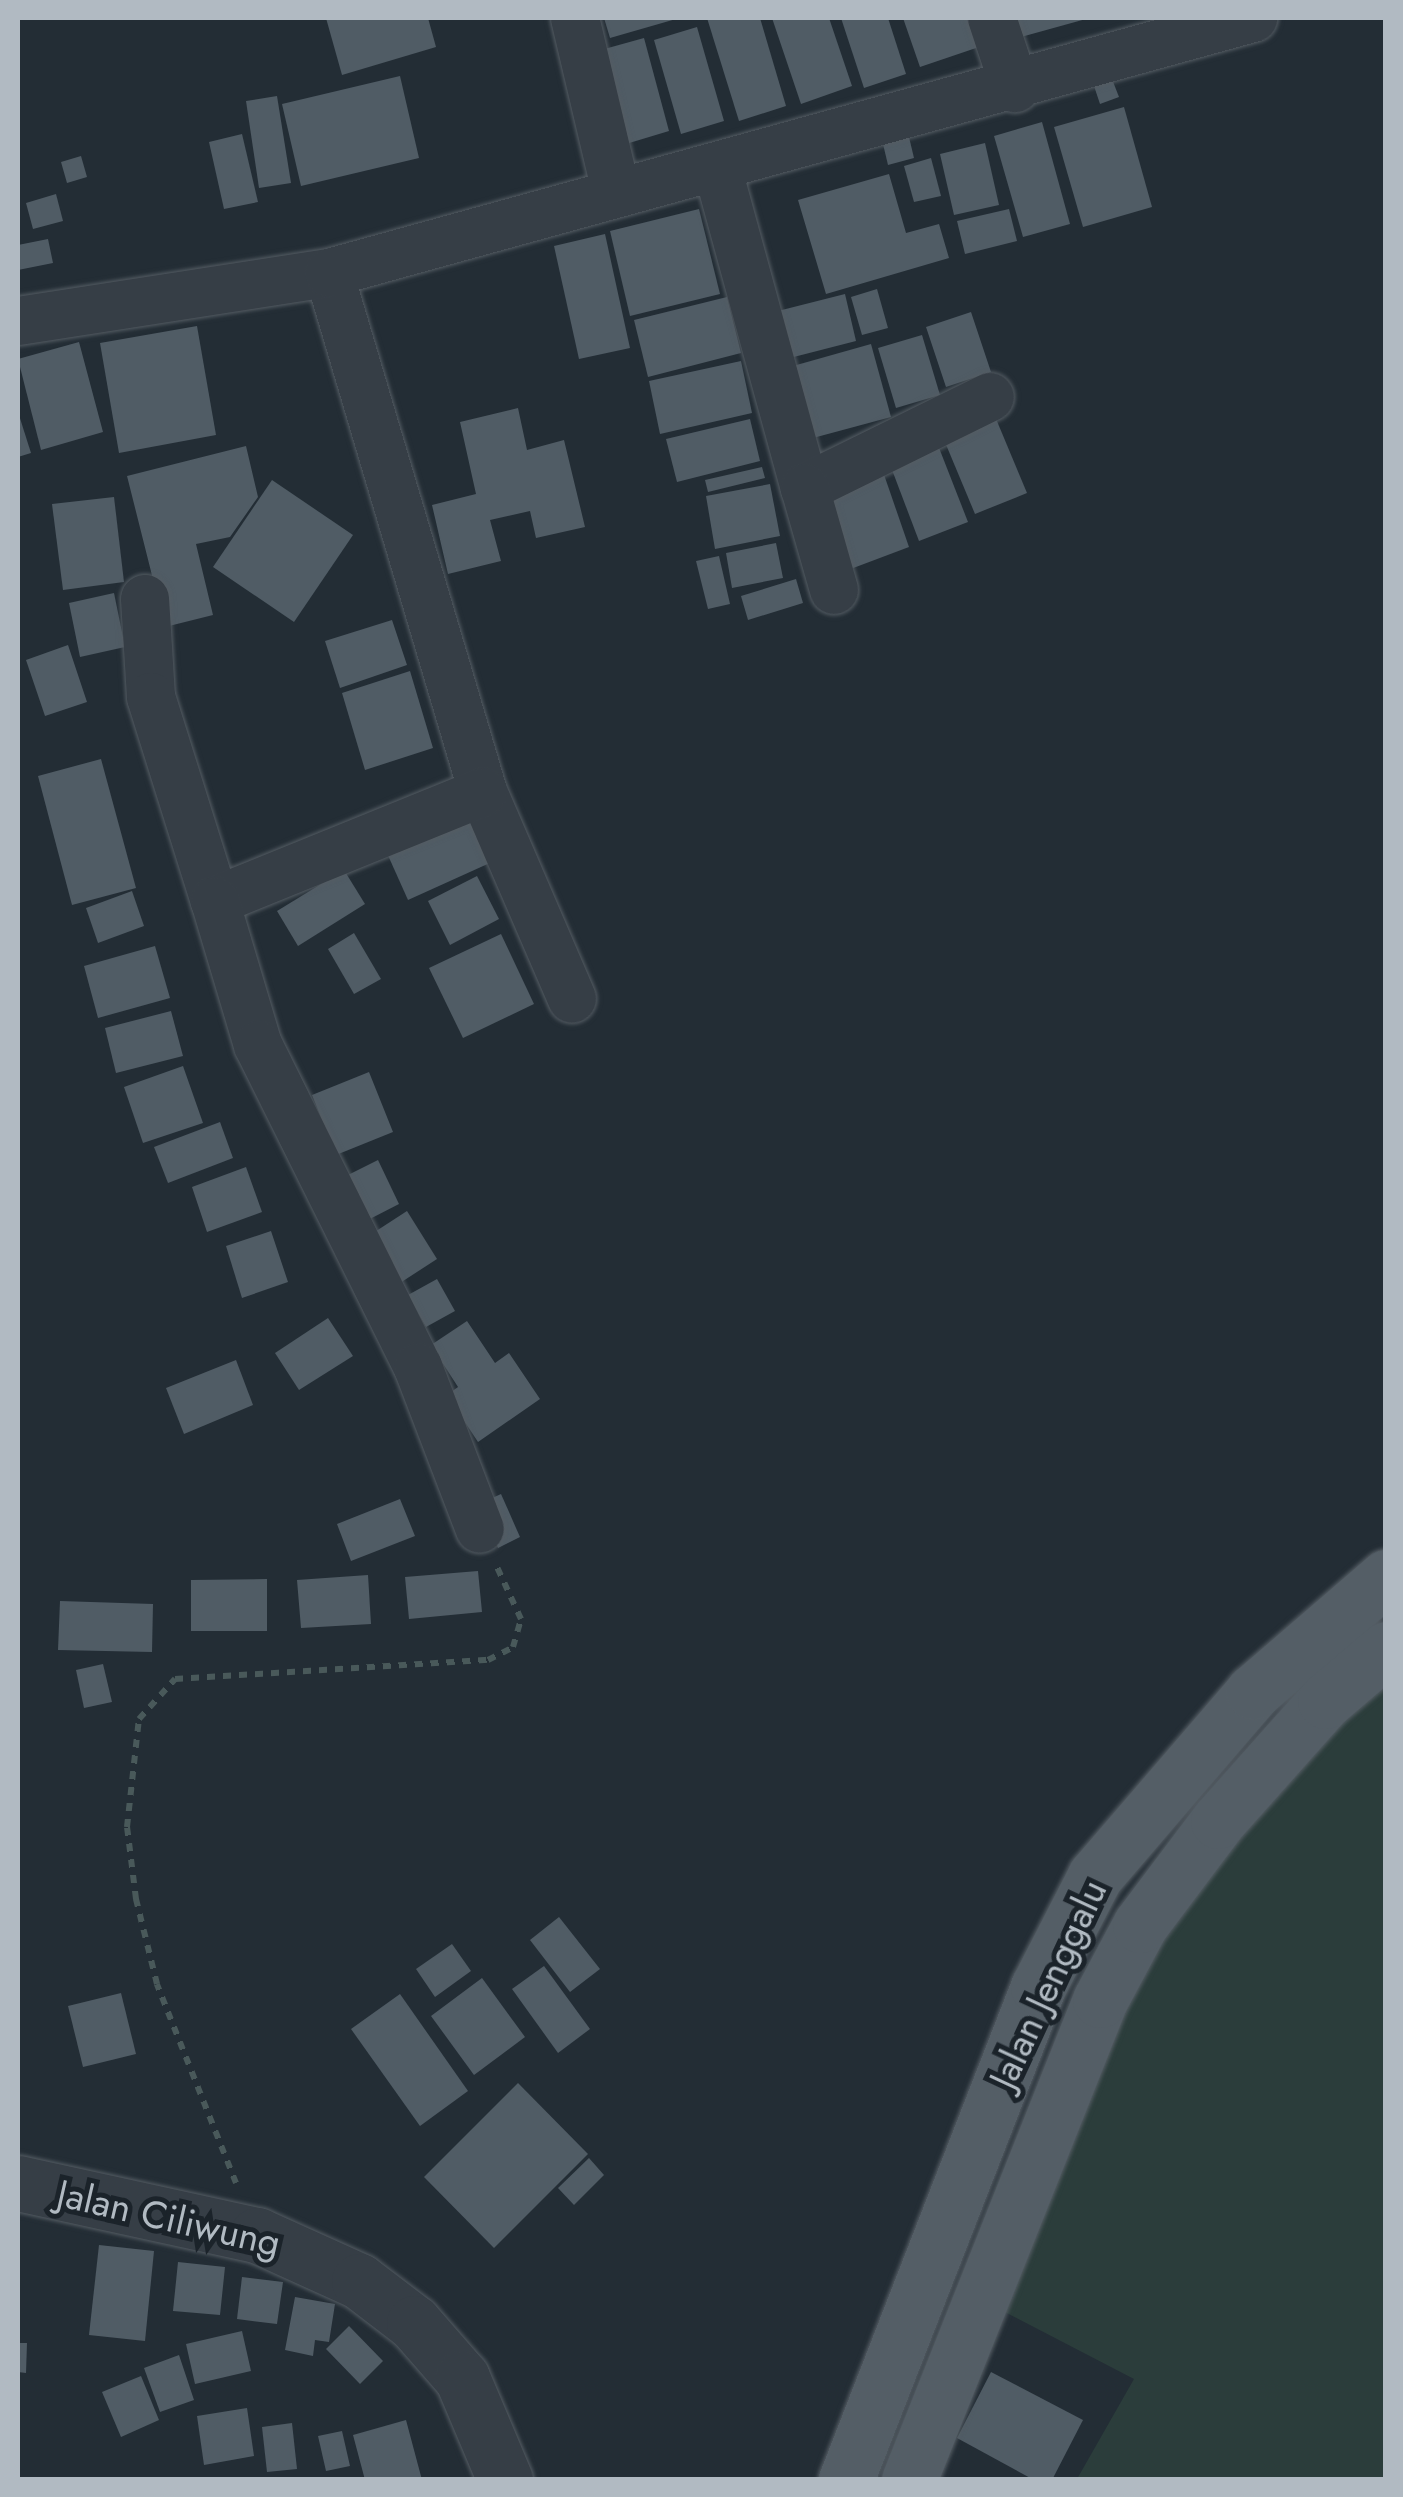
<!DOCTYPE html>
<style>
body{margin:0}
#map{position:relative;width:1403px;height:2497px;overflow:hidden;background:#232d35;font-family:Jost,sans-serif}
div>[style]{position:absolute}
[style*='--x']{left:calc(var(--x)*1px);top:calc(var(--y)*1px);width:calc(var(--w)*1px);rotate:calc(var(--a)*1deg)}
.green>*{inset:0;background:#2b3d3b}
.building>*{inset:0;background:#505c65}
.path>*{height:6px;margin-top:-3px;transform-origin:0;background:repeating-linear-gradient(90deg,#49595a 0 8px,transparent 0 16px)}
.roads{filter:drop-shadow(0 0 2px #545c63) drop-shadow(0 0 2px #545c63)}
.minor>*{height:48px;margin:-24px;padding:0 24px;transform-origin:24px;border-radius:24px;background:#363e46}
.tertiary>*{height:55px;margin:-27.5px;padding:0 27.5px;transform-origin:27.5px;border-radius:27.5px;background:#363e46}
.primary>*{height:55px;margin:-27.5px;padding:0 27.5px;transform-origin:27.5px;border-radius:27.5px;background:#545e66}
span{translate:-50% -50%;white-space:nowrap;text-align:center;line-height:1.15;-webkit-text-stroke:10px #1b232a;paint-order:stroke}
.street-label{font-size:38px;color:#b1bac2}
.frame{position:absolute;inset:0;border:20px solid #b1bac2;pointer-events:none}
</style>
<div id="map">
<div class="green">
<div style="clip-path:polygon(1385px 1680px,1385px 2479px,1077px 2479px,1134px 2379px,999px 2309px,1100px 2000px,1228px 1836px)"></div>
</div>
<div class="building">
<div style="clip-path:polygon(326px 18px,428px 18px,436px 47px,342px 75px)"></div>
<div style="clip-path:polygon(604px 18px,676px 18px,676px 19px,610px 38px)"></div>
<div style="clip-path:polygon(707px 18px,760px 18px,786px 106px,739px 121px)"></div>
<div style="clip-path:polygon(772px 18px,829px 18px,852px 86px,801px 104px)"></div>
<div style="clip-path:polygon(841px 18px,888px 18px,906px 74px,864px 88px)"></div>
<div style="clip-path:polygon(903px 18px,969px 18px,979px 47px,920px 67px)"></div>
<div style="clip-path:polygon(1016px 18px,1086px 18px,1086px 19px,1021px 37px)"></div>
<div style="clip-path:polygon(697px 27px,724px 121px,681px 134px,654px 40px)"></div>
<div style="clip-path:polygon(644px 38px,669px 131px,616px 147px,590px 53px)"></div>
<div style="clip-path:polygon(400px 76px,419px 158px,301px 186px,282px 104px)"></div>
<div style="clip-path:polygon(1112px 79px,1119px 97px,1100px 104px,1094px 86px)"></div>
<div style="clip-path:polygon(277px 96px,291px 183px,259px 188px,246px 101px)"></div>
<div style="clip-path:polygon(1124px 107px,1152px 207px,1083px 227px,1054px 127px)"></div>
<div style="clip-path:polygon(1042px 122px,1070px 224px,1023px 237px,994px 136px)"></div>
<div style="clip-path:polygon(242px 134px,258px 202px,224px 209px,209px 142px)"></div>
<div style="clip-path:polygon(909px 137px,914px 158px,888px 165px,883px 144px)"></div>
<div style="clip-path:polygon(985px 143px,999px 205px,954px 215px,940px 154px)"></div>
<div style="clip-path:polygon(81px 156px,87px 177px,67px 183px,61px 162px)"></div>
<div style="clip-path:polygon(931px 158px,941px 196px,914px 202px,904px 166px)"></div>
<div style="clip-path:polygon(889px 174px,906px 233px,939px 224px,949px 258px,826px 294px,798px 200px)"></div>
<div style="clip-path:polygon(56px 194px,63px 221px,33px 229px,26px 203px)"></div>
<div style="clip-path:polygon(699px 209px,720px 294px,630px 316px,610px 231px)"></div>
<div style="clip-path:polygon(1009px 209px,1017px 241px,965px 254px,957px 221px)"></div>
<div style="clip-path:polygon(605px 234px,630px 348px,579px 359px,554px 246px)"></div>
<div style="clip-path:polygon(48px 239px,53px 263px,18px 270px,18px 245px)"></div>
<div style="clip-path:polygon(877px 289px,888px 328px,862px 335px,851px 297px)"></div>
<div style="clip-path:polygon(845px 294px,856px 341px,782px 360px,770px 313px)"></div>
<div style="clip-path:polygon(727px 297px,741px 353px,648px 377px,634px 320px)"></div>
<div style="clip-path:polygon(971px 312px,991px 372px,946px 387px,926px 327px)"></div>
<div style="clip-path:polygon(197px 326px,216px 435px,119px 453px,100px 343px)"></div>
<div style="clip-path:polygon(922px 335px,940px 395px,896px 408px,878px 348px)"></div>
<div style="clip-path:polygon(79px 342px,103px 432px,41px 450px,18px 359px)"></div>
<div style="clip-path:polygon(871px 344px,891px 417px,813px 438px,793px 366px)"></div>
<div style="clip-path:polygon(741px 361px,752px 413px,660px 434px,649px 381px)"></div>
<div style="clip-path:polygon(518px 408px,527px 450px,564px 440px,585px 527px,536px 538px,530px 511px,490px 520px,501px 561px,448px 574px,432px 505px,476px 494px,460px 422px)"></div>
<div style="clip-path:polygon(18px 412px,31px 453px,18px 457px)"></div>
<div style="clip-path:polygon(994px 414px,1027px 493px,975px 514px,942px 435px)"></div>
<div style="clip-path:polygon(750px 419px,760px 461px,677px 482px,666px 439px)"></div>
<div style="clip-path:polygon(934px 435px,968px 522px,919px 541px,886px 454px)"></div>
<div style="clip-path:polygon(246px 446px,258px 497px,230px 537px,196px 544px,213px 615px,165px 627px,127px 476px)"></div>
<div style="clip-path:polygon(880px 463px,909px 547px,840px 573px,810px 489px)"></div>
<div style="clip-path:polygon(762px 467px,765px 478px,708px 492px,705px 480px)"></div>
<div style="clip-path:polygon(272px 480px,353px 535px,294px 622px,213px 567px)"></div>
<div style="clip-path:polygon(770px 484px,780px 536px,715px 549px,706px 496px)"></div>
<div style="clip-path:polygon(114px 497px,124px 582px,63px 590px,52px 504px)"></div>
<div style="clip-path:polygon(776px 543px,783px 578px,732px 588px,726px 553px)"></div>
<div style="clip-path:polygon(719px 556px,730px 604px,708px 609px,696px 561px)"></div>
<div style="clip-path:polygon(796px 579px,803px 603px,748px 620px,741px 596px)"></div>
<div style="clip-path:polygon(114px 593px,125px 647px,80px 657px,69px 603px)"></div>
<div style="clip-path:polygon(392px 620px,407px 665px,340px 688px,325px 641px)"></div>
<div style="clip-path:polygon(68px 645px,87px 702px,45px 716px,26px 660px)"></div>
<div style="clip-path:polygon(410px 671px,433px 748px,365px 770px,342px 693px)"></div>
<div style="clip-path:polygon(101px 759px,136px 888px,72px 905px,38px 776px)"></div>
<div style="clip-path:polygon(466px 804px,492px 862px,408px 900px,382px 842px)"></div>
<div style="clip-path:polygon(344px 870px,365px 904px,298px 946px,277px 911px)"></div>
<div style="clip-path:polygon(477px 876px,499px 919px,450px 945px,428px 901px)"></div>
<div style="clip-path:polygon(132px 891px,144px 926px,98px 943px,86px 908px)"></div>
<div style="clip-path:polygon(354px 933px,381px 979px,354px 994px,328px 949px)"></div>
<div style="clip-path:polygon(501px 934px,534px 1004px,463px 1038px,429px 968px)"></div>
<div style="clip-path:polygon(155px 946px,170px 998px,98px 1018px,84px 966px)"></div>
<div style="clip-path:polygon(171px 1011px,183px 1056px,116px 1073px,105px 1028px)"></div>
<div style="clip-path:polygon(183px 1066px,203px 1123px,143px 1143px,124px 1087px)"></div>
<div style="clip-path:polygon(369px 1072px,393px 1132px,336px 1155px,312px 1095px)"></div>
<div style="clip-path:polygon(220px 1122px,233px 1158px,168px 1183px,154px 1147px)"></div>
<div style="clip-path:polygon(378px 1160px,399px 1204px,364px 1222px,342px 1178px)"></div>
<div style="clip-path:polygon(246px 1167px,262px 1212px,207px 1232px,192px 1187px)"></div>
<div style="clip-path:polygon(407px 1211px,437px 1259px,400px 1283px,370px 1235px)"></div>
<div style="clip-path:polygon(271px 1231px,288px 1282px,242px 1298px,226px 1246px)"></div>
<div style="clip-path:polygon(437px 1279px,455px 1311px,426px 1327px,408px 1295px)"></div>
<div style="clip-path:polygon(328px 1318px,353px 1356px,299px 1390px,275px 1353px)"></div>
<div style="clip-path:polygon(467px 1321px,495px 1363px,509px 1353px,540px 1399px,478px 1442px,447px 1395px,458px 1387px,431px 1345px)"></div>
<div style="clip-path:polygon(236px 1360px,253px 1405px,184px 1434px,166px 1388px)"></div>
<div style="clip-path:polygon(501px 1494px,520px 1537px,498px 1548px,479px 1504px)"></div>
<div style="clip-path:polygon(400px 1499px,415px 1536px,351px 1561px,337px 1524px)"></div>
<div style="clip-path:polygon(478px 1571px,482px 1612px,409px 1619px,405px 1577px)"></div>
<div style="clip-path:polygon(368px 1575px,371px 1624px,301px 1628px,297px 1580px)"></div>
<div style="clip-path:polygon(267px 1579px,267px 1631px,191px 1631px,191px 1580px)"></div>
<div style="clip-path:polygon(60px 1601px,153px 1604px,152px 1652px,58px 1650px)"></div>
<div style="clip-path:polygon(103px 1664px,112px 1702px,84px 1708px,76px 1670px)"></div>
<div style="clip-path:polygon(559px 1917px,600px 1969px,570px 1992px,530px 1940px)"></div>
<div style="clip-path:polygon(452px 1944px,471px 1971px,435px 1997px,416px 1969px)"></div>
<div style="clip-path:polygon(544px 1966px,590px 2029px,558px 2053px,512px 1989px)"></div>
<div style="clip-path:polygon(482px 1978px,525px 2037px,474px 2075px,431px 2016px)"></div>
<div style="clip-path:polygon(121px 1993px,136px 2054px,83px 2067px,68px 2006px)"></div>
<div style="clip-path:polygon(400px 1994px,468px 2091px,420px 2126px,351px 2029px)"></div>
<div style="clip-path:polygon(518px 2083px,588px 2154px,494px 2248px,424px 2177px)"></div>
<div style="clip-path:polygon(589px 2158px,604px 2175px,574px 2205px,558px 2188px)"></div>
<div style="clip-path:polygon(99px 2245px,154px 2251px,145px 2341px,89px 2335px)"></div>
<div style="clip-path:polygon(178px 2262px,225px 2267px,220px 2315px,173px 2311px)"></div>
<div style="clip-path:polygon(242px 2277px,283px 2282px,277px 2324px,237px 2319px)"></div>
<div style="clip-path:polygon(295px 2297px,335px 2304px,329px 2342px,315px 2340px,313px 2356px,285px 2350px)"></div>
<div style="clip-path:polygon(349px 2326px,383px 2361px,360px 2384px,326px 2349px)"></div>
<div style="clip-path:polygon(242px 2331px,251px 2371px,195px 2384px,186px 2344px)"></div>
<div style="clip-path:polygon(18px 2343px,27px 2343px,26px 2373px,18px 2372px)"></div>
<div style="clip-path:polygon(179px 2355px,194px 2400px,160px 2412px,144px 2368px)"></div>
<div style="clip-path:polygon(991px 2372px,1083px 2420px,1052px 2480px,1034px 2480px,957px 2438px)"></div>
<div style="clip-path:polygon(141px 2376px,159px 2420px,121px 2437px,102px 2392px)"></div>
<div style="clip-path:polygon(247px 2408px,254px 2456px,204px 2465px,197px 2416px)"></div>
<div style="clip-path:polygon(406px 2420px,422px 2480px,365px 2480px,353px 2435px)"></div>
<div style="clip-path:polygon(292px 2423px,297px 2469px,267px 2472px,262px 2427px)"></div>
<div style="clip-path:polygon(342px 2431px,350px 2466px,326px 2471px,318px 2436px)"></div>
</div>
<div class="path">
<div style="--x:236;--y:2183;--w:214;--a:-111.7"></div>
<div style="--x:157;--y:1984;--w:88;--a:-103.9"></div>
<div style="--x:136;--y:1899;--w:73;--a:-97.1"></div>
<div style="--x:127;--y:1827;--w:109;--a:-83.7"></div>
<div style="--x:139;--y:1719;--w:54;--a:-48"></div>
<div style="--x:175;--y:1679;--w:314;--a:-3.5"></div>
<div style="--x:488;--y:1660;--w:28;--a:-27"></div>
<div style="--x:513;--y:1647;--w:29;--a:-74"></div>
<div style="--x:521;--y:1619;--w:57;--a:-114.8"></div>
</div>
<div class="roads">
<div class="minor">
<div style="--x:575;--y:18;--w:179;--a:76.7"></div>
<div style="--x:992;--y:18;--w:74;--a:71.8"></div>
<div style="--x:717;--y:167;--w:333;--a:74.7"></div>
<div style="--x:805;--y:488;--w:206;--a:-26.2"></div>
<div style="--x:329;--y:273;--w:541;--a:73.47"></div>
<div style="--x:483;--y:792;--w:225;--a:66.7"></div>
<div style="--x:18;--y:321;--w:315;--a:-8.8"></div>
<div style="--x:329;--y:273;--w:959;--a:-15.43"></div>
<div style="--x:805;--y:488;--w:106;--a:74.1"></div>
<div style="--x:145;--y:599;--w:98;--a:86.5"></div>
<div style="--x:151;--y:697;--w:214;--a:72.6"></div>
<div style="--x:215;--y:901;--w:289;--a:-22.1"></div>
<div style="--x:215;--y:901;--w:150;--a:73.4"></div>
<div style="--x:258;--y:1045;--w:360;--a:63.6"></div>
<div style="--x:418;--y:1367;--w:173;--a:69.1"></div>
</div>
<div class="tertiary">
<div style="--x:18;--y:2183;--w:245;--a:12.3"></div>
<div style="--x:257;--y:2235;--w:112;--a:24.3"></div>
<div style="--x:359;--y:2281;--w:69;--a:37.4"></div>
<div style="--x:414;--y:2323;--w:73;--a:48.9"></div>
<div style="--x:462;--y:2378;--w:111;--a:67.1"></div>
</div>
<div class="primary">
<div style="--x:846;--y:2480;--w:529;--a:-68.72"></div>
<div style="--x:1038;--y:1987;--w:125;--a:-62.8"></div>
<div style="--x:1095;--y:1876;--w:243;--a:-49.3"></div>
<div style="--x:1253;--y:1692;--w:176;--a:-40.8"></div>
<div style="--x:909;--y:2480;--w:517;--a:-68.3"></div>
<div style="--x:1100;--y:2000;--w:85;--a:-61.9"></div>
<div style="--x:1140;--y:1925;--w:130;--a:-53.1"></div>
<div style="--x:1218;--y:1821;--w:161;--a:-48.3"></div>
<div style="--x:1325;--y:1701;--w:80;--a:-40.4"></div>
</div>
</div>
<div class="street-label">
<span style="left:1048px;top:1984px;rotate:-65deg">Jalan Jenggalu</span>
<span style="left:169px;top:2218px;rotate:13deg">Jalan Ciliwung</span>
</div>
<div class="frame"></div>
</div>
